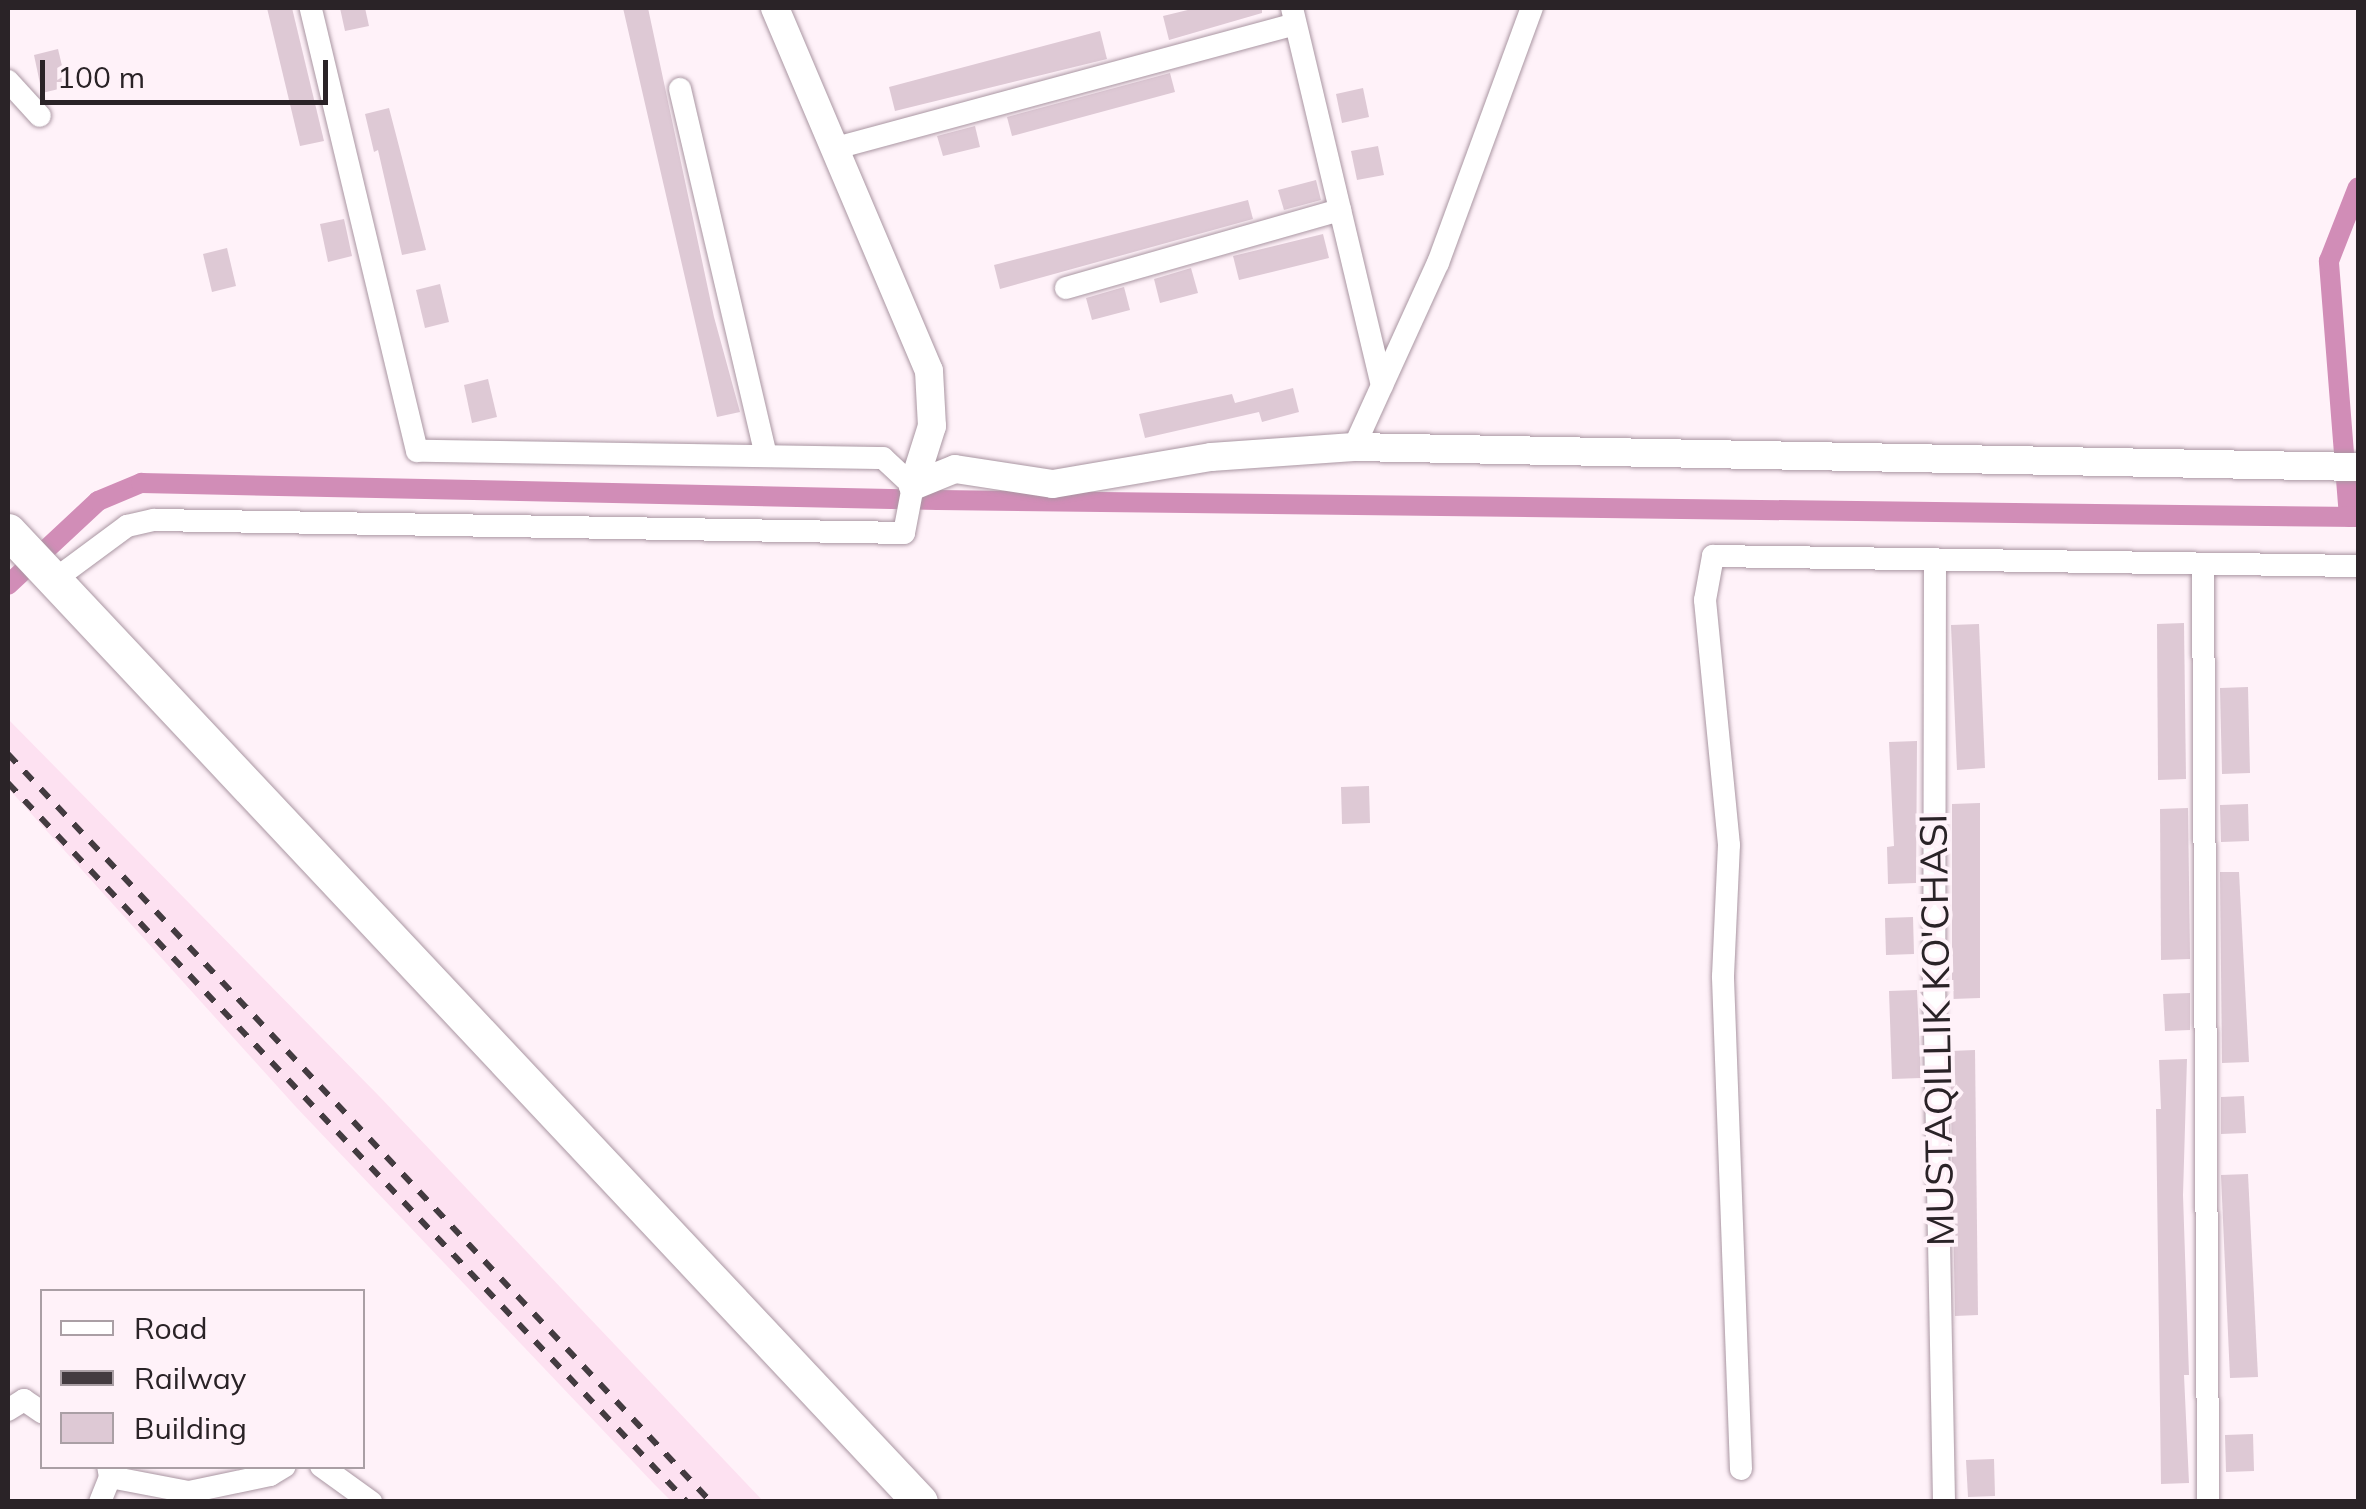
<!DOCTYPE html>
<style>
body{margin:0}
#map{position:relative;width:2366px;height:1509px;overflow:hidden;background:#fff2f9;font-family:Mulish,sans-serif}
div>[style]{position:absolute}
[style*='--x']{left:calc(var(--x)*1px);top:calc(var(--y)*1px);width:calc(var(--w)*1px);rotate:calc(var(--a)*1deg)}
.built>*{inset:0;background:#fde1f1}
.canal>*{height:20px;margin:-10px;padding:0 10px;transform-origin:10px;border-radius:10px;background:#d18db7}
.building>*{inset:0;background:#dec9d5}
.roads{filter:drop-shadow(0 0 2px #aa96a2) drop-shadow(0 0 2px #aa96a2)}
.minor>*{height:22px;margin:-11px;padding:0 11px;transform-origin:11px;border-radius:11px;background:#fff}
.tertiary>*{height:28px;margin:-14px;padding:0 14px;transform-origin:14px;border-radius:14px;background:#fff}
.primary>*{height:35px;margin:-17.5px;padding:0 17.5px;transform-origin:17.5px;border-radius:17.5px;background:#fff}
.rail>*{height:6px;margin-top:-3px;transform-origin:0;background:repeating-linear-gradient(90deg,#433b40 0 12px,transparent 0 24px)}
span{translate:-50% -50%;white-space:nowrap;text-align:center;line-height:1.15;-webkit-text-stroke:8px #fff2f9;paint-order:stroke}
.street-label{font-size:38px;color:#2a2327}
.frame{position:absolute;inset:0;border:10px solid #2a2327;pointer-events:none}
.legend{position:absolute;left:40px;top:1289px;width:325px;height:180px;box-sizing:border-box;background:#fff2f9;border:2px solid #aa9fa5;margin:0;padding:12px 18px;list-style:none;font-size:30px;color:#2a2327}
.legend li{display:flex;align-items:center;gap:20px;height:50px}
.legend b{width:50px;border:2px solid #aa9fa5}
.scale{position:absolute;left:40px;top:60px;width:288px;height:45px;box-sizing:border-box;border:5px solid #2a2327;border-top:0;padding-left:12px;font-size:30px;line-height:35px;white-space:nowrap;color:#2a2327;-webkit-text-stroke:8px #fff2f9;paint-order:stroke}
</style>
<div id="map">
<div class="built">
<div style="clip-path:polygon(8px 719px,380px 1097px,763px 1501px,671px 1501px,655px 1485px,296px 1107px,8px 788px)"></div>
</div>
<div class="canal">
<div style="--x:2349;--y:517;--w:257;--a:-94.5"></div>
<div style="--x:2329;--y:261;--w:79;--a:-68.6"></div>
<div style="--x:8;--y:585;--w:123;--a:-43"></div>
<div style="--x:98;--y:501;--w:47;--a:-22.7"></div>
<div style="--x:141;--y:483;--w:797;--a:1.22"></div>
<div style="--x:938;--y:500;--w:1420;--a:0.69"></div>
</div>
<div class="building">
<div style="clip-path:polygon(267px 8px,292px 8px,324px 141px,300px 146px)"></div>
<div style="clip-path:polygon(340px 8px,365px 8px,369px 26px,345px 31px)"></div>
<div style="clip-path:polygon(623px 8px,648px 8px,714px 317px,740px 412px,717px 417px)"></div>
<div style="clip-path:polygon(1196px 8px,1262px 8px,1262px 13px,1169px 40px,1163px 16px)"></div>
<div style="clip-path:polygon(1100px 31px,1107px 59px,895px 111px,889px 87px)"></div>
<div style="clip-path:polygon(58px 49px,67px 87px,42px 93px,34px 55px)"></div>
<div style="clip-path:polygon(1170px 73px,1175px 92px,1012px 136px,1007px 117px)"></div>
<div style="clip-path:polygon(1363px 88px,1369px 117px,1342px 123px,1336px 94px)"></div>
<div style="clip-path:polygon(389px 108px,426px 250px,402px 255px,378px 150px,374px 152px,365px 114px)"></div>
<div style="clip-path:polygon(975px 126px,980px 147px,943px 156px,937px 136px)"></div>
<div style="clip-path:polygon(1378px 146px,1384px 175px,1357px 180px,1351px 151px)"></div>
<div style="clip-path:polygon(1316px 180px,1321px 200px,1284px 210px,1278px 190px)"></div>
<div style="clip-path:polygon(1248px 200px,1253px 219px,1000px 289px,994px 265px)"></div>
<div style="clip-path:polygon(344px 219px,352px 256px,328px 262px,320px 224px)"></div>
<div style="clip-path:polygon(1323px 234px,1329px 258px,1239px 280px,1233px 256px)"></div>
<div style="clip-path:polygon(227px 248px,236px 286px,212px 292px,203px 254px)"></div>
<div style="clip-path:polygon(1191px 268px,1198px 293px,1160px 303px,1154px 279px)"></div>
<div style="clip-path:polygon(440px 284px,449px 322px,425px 328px,416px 290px)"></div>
<div style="clip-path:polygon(1124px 287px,1130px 310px,1092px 320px,1086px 298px)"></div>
<div style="clip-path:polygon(488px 379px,497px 417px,472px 423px,464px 385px)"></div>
<div style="clip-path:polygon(1293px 388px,1299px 412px,1262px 422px,1259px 412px,1145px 438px,1139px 414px,1232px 394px,1235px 403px)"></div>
<div style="clip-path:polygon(2184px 623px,2186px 779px,2158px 780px,2157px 624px)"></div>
<div style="clip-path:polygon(1979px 624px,1985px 768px,1957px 770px,1951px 625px)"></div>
<div style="clip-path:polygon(2248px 687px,2250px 773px,2222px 774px,2220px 688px)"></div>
<div style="clip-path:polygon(1917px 741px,1916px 883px,1888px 884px,1887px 847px,1894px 846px,1889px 742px)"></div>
<div style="clip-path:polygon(1369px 786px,1370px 823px,1342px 824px,1341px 787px)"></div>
<div style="clip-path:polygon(1980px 803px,1980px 998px,1952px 999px,1952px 804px)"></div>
<div style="clip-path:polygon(2248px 804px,2249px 841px,2221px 842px,2220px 805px)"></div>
<div style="clip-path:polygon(2188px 808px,2190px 959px,2161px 960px,2160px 809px)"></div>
<div style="clip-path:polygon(2220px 872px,2239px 872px,2249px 1062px,2222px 1063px)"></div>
<div style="clip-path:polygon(1913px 917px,1914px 954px,1886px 955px,1885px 918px)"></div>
<div style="clip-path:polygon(1917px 990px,1921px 1078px,1892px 1079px,1889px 991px)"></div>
<div style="clip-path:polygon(2190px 993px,2190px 1030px,2165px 1031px,2163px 994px)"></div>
<div style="clip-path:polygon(1975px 1050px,1978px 1315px,1955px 1316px,1950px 1051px)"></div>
<div style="clip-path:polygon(2187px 1059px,2183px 1195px,2189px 1375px,2184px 1375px,2189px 1483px,2161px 1484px,2156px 1109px,2161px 1109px,2159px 1060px)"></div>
<div style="clip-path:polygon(2244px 1096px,2246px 1133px,2221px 1134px,2221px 1097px)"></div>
<div style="clip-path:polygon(2248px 1174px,2258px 1377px,2230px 1378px,2221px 1175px)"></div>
<div style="clip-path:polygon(2253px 1434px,2254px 1471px,2226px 1472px,2225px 1435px)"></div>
<div style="clip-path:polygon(1994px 1459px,1995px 1496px,1968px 1497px,1966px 1460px)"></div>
</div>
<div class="roads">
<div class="minor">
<div style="--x:1292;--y:8;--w:388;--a:76.6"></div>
<div style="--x:8;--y:81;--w:47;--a:47.6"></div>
<div style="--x:680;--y:89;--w:376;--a:76.8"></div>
<div style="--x:836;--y:148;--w:475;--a:-15.1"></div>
<div style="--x:1066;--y:288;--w:285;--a:-15.9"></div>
<div style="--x:1354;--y:447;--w:202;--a:-65.5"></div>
<div style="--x:1438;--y:263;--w:272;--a:-69.8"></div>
<div style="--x:1935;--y:559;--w:421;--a:90.1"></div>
<div style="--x:1934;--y:980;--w:522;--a:88.9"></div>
<div style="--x:2203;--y:564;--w:938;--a:89.69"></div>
<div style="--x:54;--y:580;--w:91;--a:-36.5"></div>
<div style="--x:127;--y:526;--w:28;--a:-13"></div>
<div style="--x:154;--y:520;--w:750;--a:0.99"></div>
<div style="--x:904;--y:533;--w:48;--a:-79.2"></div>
<div style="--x:913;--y:486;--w:41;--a:-137"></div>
<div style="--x:883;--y:458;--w:466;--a:-179.1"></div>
<div style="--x:417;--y:451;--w:456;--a:-103.5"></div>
<div style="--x:8;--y:1410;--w:19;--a:-32"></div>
<div style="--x:24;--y:1400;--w:22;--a:34"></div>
<div style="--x:321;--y:1466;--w:62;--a:35.8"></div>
<div style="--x:1741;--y:1469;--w:493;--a:-92.1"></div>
<div style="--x:1723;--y:976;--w:131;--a:-87.4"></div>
<div style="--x:1729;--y:845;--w:246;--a:-95.6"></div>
<div style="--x:1705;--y:600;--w:45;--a:-79.7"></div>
<div style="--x:1713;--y:556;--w:645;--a:0.89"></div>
<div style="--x:110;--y:1477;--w:80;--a:10.8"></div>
<div style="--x:189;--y:1492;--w:83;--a:-11.9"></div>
<div style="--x:270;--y:1475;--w:17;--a:-31"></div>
<div style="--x:100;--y:1502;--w:27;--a:-68"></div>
<div style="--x:110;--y:1477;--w:11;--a:-100"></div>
</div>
<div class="tertiary">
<div style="--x:775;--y:8;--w:394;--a:67"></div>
<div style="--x:929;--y:371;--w:55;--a:86.9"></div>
<div style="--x:932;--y:426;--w:63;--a:107.6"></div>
<div style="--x:913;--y:486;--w:45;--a:-22"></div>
<div style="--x:955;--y:469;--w:99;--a:8.7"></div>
<div style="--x:1053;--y:484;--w:160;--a:-9.7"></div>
<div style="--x:1211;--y:457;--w:143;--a:-4"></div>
<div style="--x:1354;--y:447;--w:1004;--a:1.14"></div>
</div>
<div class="primary">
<div style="--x:8;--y:531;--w:1332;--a:46.79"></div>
</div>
</div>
<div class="rail">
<div style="--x:8;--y:754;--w:1027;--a:46.78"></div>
<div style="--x:8;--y:783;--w:989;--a:46.64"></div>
</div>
<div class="street-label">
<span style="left:1937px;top:1030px;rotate:-91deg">MUSTAQILLIK KO'CHASI</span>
</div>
<div class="frame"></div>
<ul class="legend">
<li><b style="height:12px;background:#fff"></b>Road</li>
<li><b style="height:12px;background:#433b40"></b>Railway</li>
<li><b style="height:28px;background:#dec9d5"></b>Building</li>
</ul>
<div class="scale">100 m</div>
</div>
